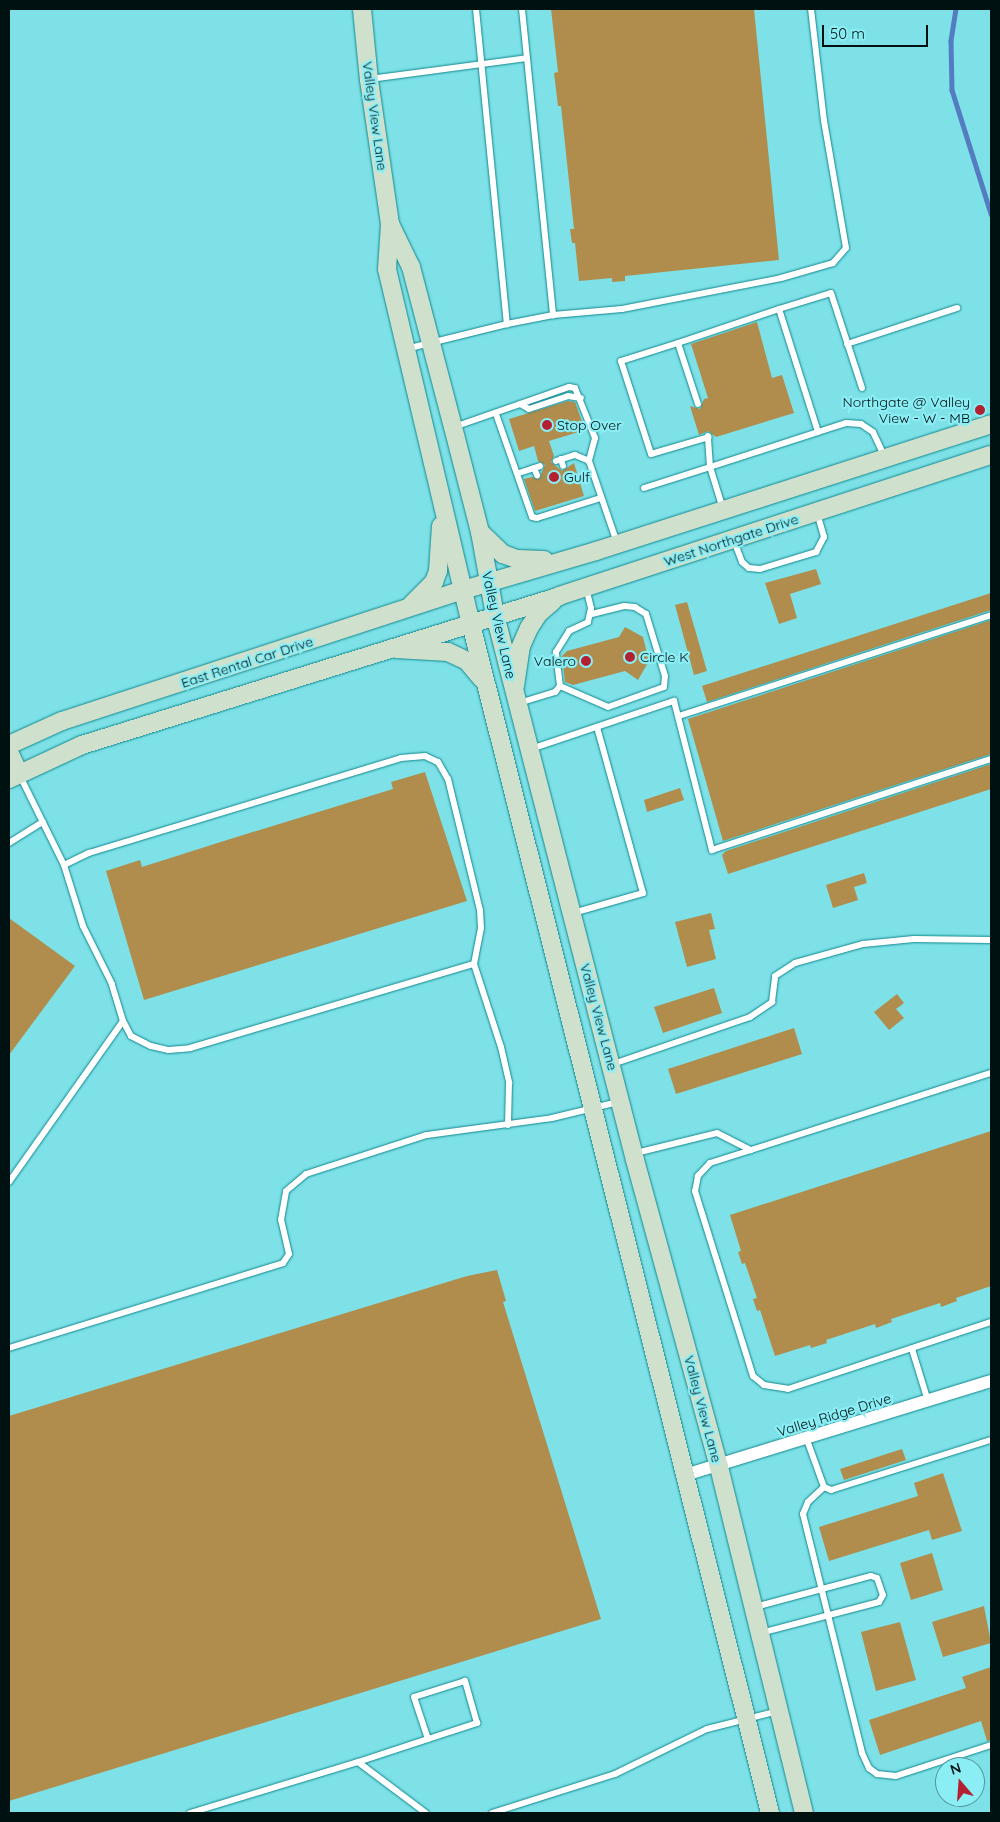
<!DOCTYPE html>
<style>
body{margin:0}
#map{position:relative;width:1000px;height:1822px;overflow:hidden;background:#7de1e7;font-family:Quicksand,sans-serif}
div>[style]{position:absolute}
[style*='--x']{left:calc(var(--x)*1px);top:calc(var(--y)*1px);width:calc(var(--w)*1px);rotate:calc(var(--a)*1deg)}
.stream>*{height:4.5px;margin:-2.25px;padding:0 2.25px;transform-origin:2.25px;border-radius:2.25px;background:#547cc1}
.building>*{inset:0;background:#b08d4c}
.roads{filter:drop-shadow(0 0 1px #11888f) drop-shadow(0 0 1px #11888f)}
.service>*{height:6px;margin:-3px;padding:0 3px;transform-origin:3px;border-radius:3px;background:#fff}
.minor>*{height:12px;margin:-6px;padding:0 6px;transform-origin:6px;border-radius:6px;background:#fff}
.secondary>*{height:18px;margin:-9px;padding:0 9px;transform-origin:9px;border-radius:9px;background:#cfe1cc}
.dots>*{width:14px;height:14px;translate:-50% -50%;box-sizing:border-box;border:2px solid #8beef5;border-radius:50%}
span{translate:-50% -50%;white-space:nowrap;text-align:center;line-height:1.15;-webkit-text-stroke:4.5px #8beef5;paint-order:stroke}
.street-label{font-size:14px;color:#001112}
.poi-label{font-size:14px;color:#001112}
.right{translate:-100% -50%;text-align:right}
.left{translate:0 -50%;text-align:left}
.frame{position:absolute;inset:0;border:10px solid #001112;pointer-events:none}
.north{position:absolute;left:935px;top:1757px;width:50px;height:50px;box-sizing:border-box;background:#8beef5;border:1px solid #53969a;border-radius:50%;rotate:342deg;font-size:14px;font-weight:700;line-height:20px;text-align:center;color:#001112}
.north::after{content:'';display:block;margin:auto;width:18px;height:22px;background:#b32032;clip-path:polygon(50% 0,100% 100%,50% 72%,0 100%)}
.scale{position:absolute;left:822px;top:25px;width:106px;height:22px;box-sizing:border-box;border:2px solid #001112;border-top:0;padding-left:6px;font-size:15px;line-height:18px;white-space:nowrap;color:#001112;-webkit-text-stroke:4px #8beef5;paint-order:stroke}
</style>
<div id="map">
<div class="stream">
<div style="--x:956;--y:9;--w:32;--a:99"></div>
<div style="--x:951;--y:41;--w:49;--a:88.8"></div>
<div style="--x:952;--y:90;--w:130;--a:72.5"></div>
</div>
<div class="building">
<div style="clip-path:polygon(551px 9px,754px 9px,779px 260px,625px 276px,625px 281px,612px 282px,612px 278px,579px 281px,575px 243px,572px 243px,570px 229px,574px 229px,561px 106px,558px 106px,554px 73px,558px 72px)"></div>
<div style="clip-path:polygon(757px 322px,772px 378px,782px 375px,794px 413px,716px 437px,708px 431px,699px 435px,690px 406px,700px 409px,704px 399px,708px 398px,691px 344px)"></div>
<div style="clip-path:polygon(568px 401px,575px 402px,585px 430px,549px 441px,554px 456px,551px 462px,562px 471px,574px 463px,584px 496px,535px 511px,524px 479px,532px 477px,539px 479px,545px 465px,538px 461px,534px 446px,519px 451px,509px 419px)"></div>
<div style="clip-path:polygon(816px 569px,821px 584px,790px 594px,797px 618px,779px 624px,765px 583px)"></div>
<div style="clip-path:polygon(991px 593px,991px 610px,707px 702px,702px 686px)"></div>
<div style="clip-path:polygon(687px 602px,707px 671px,694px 675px,675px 605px)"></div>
<div style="clip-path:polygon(991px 620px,991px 754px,723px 841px,688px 719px)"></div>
<div style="clip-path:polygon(625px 627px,643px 637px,649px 661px,638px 680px,625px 671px,573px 685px,565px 682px,562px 656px,567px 651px,619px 637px)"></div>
<div style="clip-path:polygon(991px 764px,991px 789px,728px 874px,722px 855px,726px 851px)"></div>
<div style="clip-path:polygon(425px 772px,467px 901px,144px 1000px,106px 871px,140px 860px,142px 867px,227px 840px,393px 789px,391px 782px)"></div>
<div style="clip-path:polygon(680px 788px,684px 800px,647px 812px,644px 800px)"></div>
<div style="clip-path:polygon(864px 873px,867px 883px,854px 887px,858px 900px,833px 908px,826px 885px)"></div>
<div style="clip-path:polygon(711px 913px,715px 929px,709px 930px,716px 959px,687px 967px,675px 922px)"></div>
<div style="clip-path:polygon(9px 918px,75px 966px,9px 1055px)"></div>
<div style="clip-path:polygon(714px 988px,722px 1013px,663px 1033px,654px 1007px)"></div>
<div style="clip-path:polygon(897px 994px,904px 1003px,896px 1009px,904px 1018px,889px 1030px,874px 1012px)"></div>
<div style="clip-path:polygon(794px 1028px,802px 1054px,676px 1094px,668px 1069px)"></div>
<div style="clip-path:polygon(991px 1131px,991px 1286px,956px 1298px,957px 1301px,941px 1307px,940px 1303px,891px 1319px,892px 1322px,876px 1328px,875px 1324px,826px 1340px,827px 1343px,811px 1348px,810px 1345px,775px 1356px,760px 1310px,757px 1311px,753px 1299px,757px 1298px,745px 1263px,742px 1264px,738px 1252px,741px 1251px,730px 1215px)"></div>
<div style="clip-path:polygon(497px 1270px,506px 1301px,503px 1302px,601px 1619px,9px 1801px,9px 1416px,467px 1276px)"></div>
<div style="clip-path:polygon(902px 1449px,906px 1460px,844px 1480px,840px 1469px)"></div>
<div style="clip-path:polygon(943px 1473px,962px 1531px,932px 1540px,929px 1530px,829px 1561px,819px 1527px,918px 1496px,914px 1483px)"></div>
<div style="clip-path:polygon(932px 1553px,943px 1590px,911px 1600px,900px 1563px)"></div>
<div style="clip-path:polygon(984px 1606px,991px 1643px,943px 1657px,932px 1622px)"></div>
<div style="clip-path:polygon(900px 1622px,916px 1680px,876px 1691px,861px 1632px)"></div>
<div style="clip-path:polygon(991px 1667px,991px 1740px,987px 1741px,981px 1721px,880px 1755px,869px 1720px,966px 1688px,962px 1677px)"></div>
</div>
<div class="roads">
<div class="service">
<div style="--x:476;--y:9;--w:317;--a:84.4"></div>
<div style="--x:522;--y:9;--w:308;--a:84.2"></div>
<div style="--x:370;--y:79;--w:158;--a:-7.6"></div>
<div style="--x:779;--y:309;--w:54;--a:-17.1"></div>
<div style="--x:831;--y:293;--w:100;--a:71.9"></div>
<div style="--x:678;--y:343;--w:107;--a:-18.6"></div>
<div style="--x:779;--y:309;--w:129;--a:72.4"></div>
<div style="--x:847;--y:344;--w:116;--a:-18.1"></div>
<div style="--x:406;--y:349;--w:104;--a:-13.9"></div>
<div style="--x:507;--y:324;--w:47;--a:-11.1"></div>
<div style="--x:553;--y:315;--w:69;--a:-5"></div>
<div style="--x:622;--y:309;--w:162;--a:-11"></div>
<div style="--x:781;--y:278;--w:54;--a:-16.1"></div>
<div style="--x:833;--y:263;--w:20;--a:-49"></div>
<div style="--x:846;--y:248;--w:129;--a:-99.8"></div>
<div style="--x:824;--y:121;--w:113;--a:-96.6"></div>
<div style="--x:520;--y:404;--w:10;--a:29"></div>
<div style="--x:529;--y:409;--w:41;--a:-18.4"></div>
<div style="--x:568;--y:396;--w:13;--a:9"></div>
<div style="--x:698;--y:404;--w:64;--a:-108.2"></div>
<div style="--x:678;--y:343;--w:60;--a:162.5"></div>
<div style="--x:621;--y:361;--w:98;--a:72.1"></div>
<div style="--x:651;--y:454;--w:60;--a:-16.3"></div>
<div style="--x:496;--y:414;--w:109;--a:70.7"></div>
<div style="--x:532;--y:517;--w:5;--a:11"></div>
<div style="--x:537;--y:518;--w:67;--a:-17.4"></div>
<div style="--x:454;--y:427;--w:122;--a:-19.2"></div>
<div style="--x:569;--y:387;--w:6;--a:9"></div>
<div style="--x:575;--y:388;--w:54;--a:68.2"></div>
<div style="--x:595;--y:438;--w:24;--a:105"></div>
<div style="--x:589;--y:461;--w:87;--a:71.1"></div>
<div style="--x:561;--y:459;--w:7;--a:74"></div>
<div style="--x:556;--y:461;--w:20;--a:-18"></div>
<div style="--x:575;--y:455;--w:15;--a:23"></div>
<div style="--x:534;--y:468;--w:8;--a:67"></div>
<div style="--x:519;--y:473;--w:22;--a:-18"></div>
<div style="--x:644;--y:488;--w:69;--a:-17.7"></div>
<div style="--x:710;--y:467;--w:31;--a:-94"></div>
<div style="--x:723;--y:509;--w:44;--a:-107.2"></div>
<div style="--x:710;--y:467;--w:114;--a:-18"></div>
<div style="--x:818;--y:432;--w:29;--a:-18"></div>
<div style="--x:846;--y:423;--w:15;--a:4"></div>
<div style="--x:861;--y:424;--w:14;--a:34"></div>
<div style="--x:873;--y:432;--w:29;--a:65"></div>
<div style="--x:734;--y:541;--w:22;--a:69"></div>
<div style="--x:742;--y:562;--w:9;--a:41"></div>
<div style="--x:749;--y:568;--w:11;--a:5"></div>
<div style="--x:760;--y:569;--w:59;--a:-16.9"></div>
<div style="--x:816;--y:552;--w:17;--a:-62"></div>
<div style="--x:824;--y:537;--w:26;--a:-106"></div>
<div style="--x:560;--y:686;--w:52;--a:23.6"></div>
<div style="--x:608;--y:707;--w:59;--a:-19.7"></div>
<div style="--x:664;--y:687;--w:11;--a:-85"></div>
<div style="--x:665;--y:676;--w:65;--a:-107"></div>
<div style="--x:646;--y:614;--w:13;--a:-148"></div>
<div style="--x:635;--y:607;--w:11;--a:-175"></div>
<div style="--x:624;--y:606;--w:34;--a:166"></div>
<div style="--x:519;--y:703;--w:38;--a:-17"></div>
<div style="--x:555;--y:692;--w:8;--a:-50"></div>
<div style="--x:560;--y:686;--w:34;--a:-97"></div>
<div style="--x:556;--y:652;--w:25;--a:-58"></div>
<div style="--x:569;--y:631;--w:21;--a:-25"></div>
<div style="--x:588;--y:622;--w:14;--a:-78"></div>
<div style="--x:591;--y:608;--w:21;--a:-104"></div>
<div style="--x:679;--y:716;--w:328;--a:-17.9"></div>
<div style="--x:531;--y:749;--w:151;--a:-18.6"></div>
<div style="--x:674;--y:701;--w:154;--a:75.7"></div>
<div style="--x:712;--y:850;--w:293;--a:-18.1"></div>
<div style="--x:9;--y:843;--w:40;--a:-32"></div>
<div style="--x:64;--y:865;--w:28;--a:-26"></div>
<div style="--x:89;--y:853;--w:326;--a:-16.9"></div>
<div style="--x:401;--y:758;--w:24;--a:-5"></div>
<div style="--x:425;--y:756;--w:14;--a:25"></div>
<div style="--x:438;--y:762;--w:20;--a:60"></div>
<div style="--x:448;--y:779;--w:135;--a:76.3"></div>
<div style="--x:480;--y:910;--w:18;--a:87"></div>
<div style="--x:481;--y:928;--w:37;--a:101"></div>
<div style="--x:573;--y:913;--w:73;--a:-15.9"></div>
<div style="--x:643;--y:893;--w:172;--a:-105.5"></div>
<div style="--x:123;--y:1021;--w:17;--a:62"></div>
<div style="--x:131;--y:1036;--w:22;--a:27"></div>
<div style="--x:151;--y:1046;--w:18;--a:13"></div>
<div style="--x:169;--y:1050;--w:21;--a:-5"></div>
<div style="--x:190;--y:1048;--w:296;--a:-16.5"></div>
<div style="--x:474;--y:964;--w:87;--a:72"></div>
<div style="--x:501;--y:1047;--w:37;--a:77"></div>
<div style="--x:509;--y:1083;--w:42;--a:91.4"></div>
<div style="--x:613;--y:1064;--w:145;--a:-18.9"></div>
<div style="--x:750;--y:1017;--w:27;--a:-34"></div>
<div style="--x:772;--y:1002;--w:26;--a:-83"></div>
<div style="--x:775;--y:976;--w:24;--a:-33"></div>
<div style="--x:795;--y:963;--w:71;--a:-15.6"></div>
<div style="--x:863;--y:944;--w:51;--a:-5.6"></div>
<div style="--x:914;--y:939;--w:77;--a:0.7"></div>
<div style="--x:751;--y:1150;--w:43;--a:162.4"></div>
<div style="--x:710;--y:1163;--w:18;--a:133"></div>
<div style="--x:698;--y:1176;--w:15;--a:101"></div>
<div style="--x:695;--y:1191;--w:194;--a:72.6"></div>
<div style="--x:753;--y:1376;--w:14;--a:39"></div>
<div style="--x:764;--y:1385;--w:24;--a:9"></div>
<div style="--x:788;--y:1389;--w:214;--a:-18.3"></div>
<div style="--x:636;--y:1153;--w:83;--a:-13.9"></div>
<div style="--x:717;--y:1133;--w:38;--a:27"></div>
<div style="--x:751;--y:1150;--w:252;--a:-17.8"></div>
<div style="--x:9;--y:1182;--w:197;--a:-54.7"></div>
<div style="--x:123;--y:1021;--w:39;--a:-107"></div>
<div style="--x:112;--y:984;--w:65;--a:-116.6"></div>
<div style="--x:83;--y:926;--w:64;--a:-107.3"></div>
<div style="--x:64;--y:865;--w:99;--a:-116.3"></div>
<div style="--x:9;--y:1348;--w:287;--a:-17.2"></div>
<div style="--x:283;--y:1263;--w:11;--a:-56"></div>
<div style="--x:289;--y:1254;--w:35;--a:-103"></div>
<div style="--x:281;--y:1220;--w:29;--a:-80"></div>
<div style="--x:286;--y:1191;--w:26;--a:-40"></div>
<div style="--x:306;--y:1174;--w:127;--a:-17.9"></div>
<div style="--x:427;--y:1135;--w:126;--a:-7.7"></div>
<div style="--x:552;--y:1118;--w:68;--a:-13.6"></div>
<div style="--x:912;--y:1349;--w:54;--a:72.9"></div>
<div style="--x:807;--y:1440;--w:50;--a:70.1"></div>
<div style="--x:824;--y:1487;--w:22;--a:137"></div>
<div style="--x:808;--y:1502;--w:13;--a:113"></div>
<div style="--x:803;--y:1514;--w:246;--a:76.1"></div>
<div style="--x:862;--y:1753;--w:17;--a:65"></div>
<div style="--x:869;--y:1768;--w:10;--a:37"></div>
<div style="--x:877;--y:1774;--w:19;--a:6"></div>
<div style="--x:896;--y:1776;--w:100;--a:-18.1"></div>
<div style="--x:824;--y:1487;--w:8;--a:23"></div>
<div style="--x:831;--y:1490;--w:168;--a:-17.4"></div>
<div style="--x:755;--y:1607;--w:120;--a:-15"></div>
<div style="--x:871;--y:1576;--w:6;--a:18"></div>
<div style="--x:877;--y:1578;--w:18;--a:71"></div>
<div style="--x:883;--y:1595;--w:8;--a:120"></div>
<div style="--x:879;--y:1602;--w:122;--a:165.3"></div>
<div style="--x:358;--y:1762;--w:74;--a:-18.2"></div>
<div style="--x:428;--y:1739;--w:52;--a:-18.1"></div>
<div style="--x:477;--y:1723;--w:44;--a:-105.9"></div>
<div style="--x:465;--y:1681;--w:53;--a:162.6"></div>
<div style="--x:414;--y:1697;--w:44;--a:71.6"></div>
<div style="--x:190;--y:1813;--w:176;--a:-16.9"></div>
<div style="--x:358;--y:1762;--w:85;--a:36.9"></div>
<div style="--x:492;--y:1813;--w:129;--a:-17.6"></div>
<div style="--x:615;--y:1774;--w:102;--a:-26.1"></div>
<div style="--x:707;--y:1729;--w:73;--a:-14.2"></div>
</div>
<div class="minor">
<div style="--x:685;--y:1475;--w:320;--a:-17.1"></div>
</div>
<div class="secondary">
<div style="--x:362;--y:9;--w:71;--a:84.4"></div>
<div style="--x:369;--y:80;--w:146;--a:81.7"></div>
<div style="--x:390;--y:224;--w:45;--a:93.8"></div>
<div style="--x:387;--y:269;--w:365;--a:76.7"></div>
<div style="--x:471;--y:624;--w:1226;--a:75.88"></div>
<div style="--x:390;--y:224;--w:48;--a:64"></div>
<div style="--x:411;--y:267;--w:165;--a:75.3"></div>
<div style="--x:453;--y:427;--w:108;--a:75.6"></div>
<div style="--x:480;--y:532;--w:84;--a:79.8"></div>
<div style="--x:495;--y:615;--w:563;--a:75.59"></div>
<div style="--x:635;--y:1160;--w:318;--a:74.7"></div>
<div style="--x:719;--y:1467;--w:356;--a:76.2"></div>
<div style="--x:480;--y:532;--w:32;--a:44"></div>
<div style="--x:503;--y:554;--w:15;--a:20"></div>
<div style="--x:517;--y:559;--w:27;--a:2"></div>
<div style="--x:411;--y:605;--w:33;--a:-45"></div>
<div style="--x:434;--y:582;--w:12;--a:-70"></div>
<div style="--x:438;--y:571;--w:45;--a:-86.2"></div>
<div style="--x:396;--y:649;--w:52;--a:3.3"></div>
<div style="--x:448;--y:652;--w:21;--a:25"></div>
<div style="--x:467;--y:661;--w:23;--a:50"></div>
<div style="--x:515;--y:686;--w:40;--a:-81.5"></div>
<div style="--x:521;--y:646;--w:20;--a:-66"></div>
<div style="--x:529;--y:628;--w:17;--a:-57"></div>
<div style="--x:538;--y:614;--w:20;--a:-41"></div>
<div style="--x:9;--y:745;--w:58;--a:-24.4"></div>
<div style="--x:62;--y:721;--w:422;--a:-18.1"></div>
<div style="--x:463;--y:590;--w:139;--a:-16.3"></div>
<div style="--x:596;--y:551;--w:415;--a:-17.8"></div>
<div style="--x:9;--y:752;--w:23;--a:65"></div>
<div style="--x:9;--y:779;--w:81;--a:-25"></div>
<div style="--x:82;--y:745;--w:500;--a:-17.3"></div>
<div style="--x:559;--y:596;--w:454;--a:-18.1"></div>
</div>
</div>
<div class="dots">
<div style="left:980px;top:410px;background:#b32032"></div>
<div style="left:547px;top:425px;background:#b32032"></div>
<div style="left:554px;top:477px;background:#b32032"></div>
<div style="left:630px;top:657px;background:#b32032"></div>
<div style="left:586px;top:661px;background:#b32032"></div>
</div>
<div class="street-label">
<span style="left:375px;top:116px;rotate:82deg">Valley View Lane</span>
<span style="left:731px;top:540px;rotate:-18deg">West Northgate Drive</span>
<span style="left:499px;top:625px;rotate:77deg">Valley View Lane</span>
<span style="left:247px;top:662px;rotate:-18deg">East Rental Car Drive</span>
<span style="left:599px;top:1017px;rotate:75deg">Valley View Lane</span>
<span style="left:703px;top:1409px;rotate:75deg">Valley View Lane</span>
<span style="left:834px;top:1415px;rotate:-17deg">Valley Ridge Drive</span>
</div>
<div class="poi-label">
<span class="right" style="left:970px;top:410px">Northgate @ Valley<br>View - W - MB</span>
<span class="left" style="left:557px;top:425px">Stop Over</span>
<span class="left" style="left:564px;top:477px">Gulf</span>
<span class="left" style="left:640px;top:657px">Circle K</span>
<span class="right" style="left:576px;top:661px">Valero</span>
</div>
<div class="frame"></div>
<div class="north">N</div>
<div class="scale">50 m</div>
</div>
